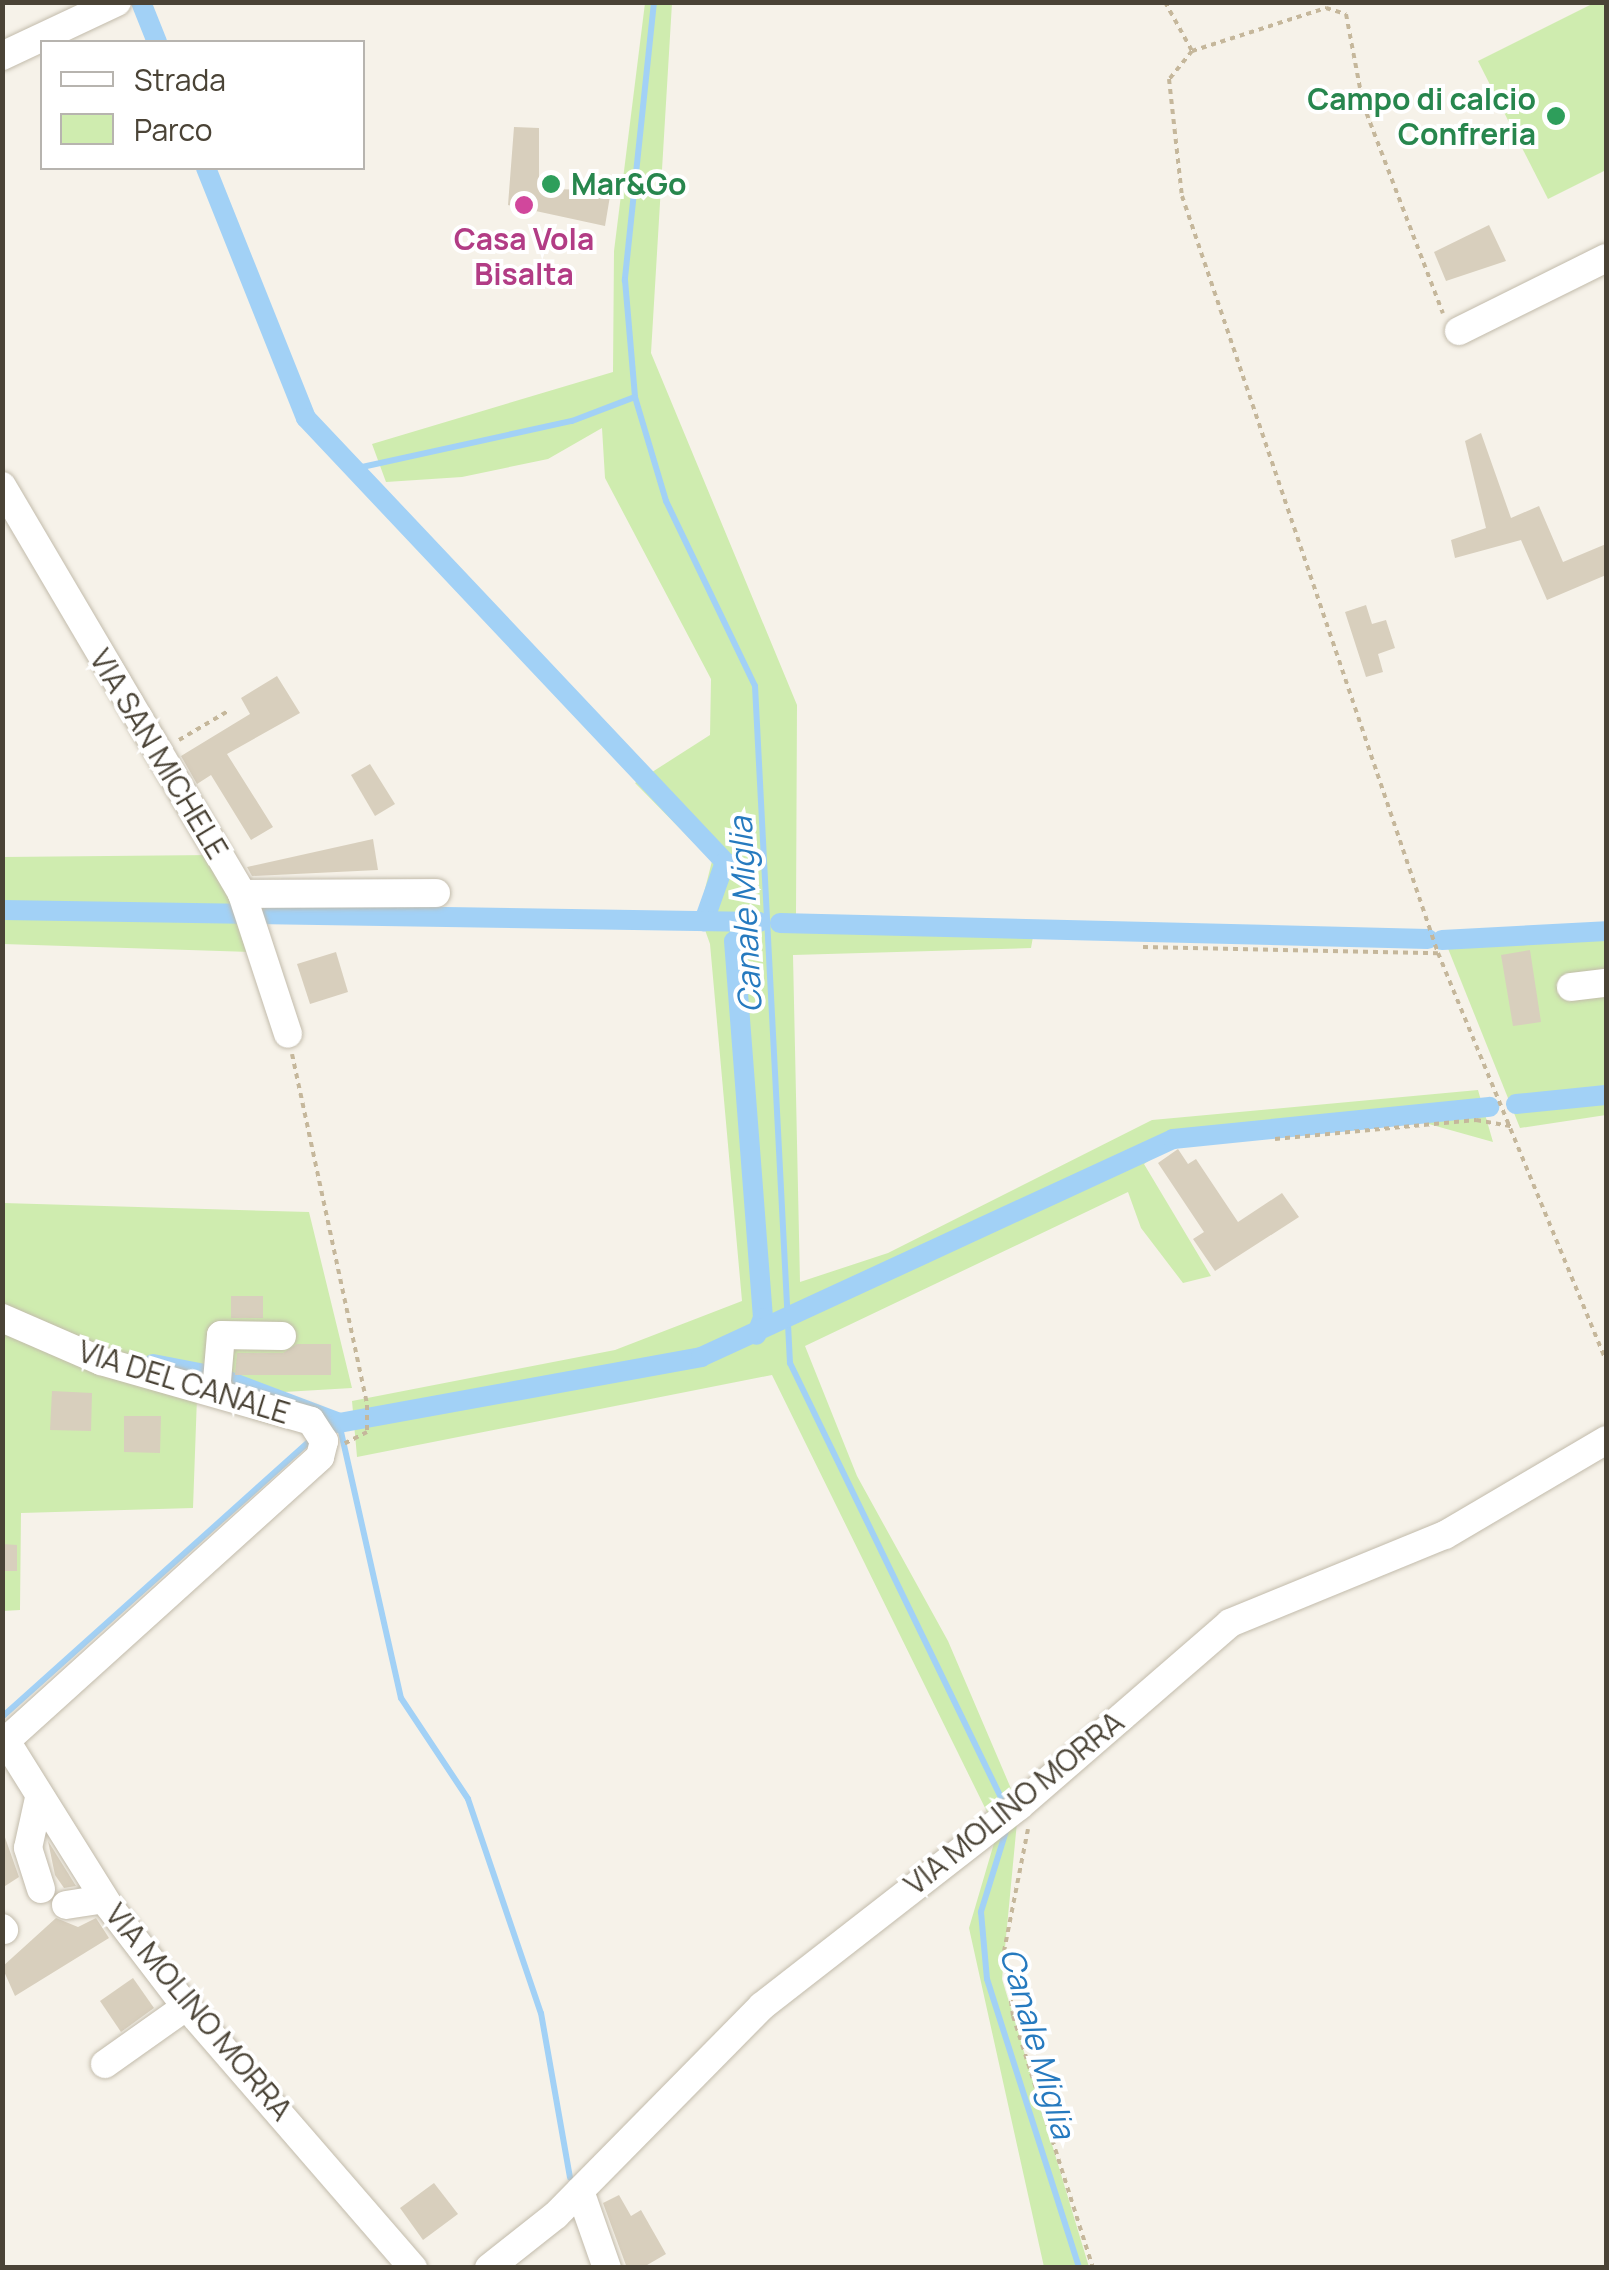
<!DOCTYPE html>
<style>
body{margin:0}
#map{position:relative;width:1609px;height:2270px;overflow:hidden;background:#f6f2e9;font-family:Manrope,sans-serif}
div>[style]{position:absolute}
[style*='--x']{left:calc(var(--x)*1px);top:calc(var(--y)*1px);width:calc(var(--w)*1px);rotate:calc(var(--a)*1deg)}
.green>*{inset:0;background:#cfecaf}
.stream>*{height:6px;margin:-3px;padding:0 3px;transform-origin:3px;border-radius:3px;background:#a2d1f6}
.canal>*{height:20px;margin:-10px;padding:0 10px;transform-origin:10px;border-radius:10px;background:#a2d1f6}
.building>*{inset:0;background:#d8cfbd}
.path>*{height:4px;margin-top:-2px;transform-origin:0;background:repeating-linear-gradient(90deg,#c5b79b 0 5px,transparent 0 10px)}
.roads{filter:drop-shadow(0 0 2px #c2bbab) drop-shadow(0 0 2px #c2bbab)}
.minor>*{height:28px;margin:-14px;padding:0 14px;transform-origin:14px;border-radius:14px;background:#fff}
.dots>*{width:28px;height:28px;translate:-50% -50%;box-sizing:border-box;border:5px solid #fff;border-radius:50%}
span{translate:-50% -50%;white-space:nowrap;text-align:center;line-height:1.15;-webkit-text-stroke:8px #fff;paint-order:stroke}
.leisure-label{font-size:30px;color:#27864d;font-weight:700}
.right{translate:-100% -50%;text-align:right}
.left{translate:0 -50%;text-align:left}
.hotel-label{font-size:30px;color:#b23c85;font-weight:700}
.street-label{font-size:30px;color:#4a4336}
.water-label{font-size:32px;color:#267abf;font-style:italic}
.frame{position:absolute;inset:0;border:5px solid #4a4336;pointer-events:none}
.legend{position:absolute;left:40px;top:40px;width:325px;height:130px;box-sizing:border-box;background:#fff;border:2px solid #b7b4af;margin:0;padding:12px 18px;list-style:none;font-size:30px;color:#4a4336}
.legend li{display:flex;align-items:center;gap:20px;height:50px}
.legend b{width:50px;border:2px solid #b7b4af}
</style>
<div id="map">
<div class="green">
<div style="clip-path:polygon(645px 3px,672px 3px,651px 353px,797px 705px,796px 916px,1036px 920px,1031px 948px,793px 955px,800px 1282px,888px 1253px,1152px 1120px,1478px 1090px,1493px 1142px,1418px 1121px,1172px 1145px,1144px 1164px,1211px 1276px,1183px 1283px,1141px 1228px,1128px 1192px,805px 1346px,857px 1476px,948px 1641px,1015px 1798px,990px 1818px,772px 1375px,357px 1457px,352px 1401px,615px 1350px,742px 1301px,710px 944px,699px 913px,712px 861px,635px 783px,710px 735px,711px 679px,605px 478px,602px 428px,548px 459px,462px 477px,386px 482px,372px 444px,613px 372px,614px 251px)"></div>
<div style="clip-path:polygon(1594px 3px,1606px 3px,1606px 170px,1548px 199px,1478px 61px)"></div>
<div style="clip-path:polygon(212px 855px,251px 952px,3px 944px,3px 857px)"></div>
<div style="clip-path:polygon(1606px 935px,1606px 1115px,1520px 1128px,1447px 946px)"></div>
<div style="clip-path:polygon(3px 1203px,309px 1212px,352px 1388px,197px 1397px,193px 1508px,21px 1513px,20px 1610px,3px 1611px)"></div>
<div style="clip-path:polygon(1017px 1822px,1002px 1979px,1089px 2267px,1044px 2267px,969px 1928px,997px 1833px)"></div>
</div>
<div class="stream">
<div style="--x:654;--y:2;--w:280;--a:96"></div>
<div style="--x:625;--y:280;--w:117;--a:85.1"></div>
<div style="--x:635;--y:397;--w:109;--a:73.4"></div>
<div style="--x:666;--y:501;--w:205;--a:64.3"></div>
<div style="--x:755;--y:686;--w:678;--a:87.04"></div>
<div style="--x:790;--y:1363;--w:488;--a:64.1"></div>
<div style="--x:353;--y:469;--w:224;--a:-12.4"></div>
<div style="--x:572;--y:421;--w:67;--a:-20.9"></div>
<div style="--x:339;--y:1423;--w:282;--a:77.3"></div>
<div style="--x:401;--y:1698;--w:121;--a:56.4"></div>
<div style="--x:468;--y:1799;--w:226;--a:71.2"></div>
<div style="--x:541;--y:2013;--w:167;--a:80"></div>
<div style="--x:2;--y:1717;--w:414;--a:-41.9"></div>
<div style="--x:1006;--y:1831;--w:85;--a:107.2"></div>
<div style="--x:981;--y:1912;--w:67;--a:84.9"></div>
<div style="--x:987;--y:1979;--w:303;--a:72.3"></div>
</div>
<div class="canal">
<div style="--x:141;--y:2;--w:43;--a:68.2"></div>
<div style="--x:206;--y:168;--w:269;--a:68.2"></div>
<div style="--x:306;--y:418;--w:610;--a:46.66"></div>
<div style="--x:725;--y:862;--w:63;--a:109.6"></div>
<div style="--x:2;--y:910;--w:757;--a:0.91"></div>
<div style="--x:780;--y:923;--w:648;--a:1.41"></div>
<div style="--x:1442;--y:940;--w:164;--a:-3.1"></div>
<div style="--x:734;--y:941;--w:378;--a:85.6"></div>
<div style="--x:763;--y:1318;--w:18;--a:112"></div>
<div style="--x:1516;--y:1104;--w:90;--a:-5.7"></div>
<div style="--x:153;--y:1364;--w:58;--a:10.9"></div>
<div style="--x:226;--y:1380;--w:121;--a:20.8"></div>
<div style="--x:339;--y:1423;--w:368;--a:-10.3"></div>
<div style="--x:701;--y:1357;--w:520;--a:-24.79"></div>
<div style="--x:1173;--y:1139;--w:318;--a:-5.8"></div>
</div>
<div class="building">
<div style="clip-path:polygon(514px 127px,539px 128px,539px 189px,611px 190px,605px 226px,508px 205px)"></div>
<div style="clip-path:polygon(1489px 225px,1506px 261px,1446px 281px,1434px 252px)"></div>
<div style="clip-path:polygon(1481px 433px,1511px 518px,1539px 506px,1563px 562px,1606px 544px,1606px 575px,1547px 600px,1521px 540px,1455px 558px,1451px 540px,1486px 528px,1465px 441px)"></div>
<div style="clip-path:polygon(1366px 605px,1372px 624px,1386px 620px,1395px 648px,1378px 654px,1383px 672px,1366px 677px,1345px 612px)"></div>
<div style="clip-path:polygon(277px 676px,300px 713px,227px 754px,273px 827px,251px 840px,211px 775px,197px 784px,181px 756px,250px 714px,241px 698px)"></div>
<div style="clip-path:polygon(370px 764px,395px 804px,375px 816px,351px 775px)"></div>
<div style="clip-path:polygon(373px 839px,378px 870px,252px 876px,247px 867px)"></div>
<div style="clip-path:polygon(1530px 950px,1541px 1022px,1513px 1026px,1501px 955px)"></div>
<div style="clip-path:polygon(336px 952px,348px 992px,310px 1004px,297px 964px)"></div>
<div style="clip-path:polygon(1178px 1149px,1188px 1164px,1196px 1159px,1238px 1222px,1282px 1193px,1299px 1217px,1215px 1271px,1193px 1239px,1204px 1232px,1158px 1163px)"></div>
<div style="clip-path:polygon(231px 1296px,263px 1296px,263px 1318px,231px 1318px)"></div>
<div style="clip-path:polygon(297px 1344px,331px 1344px,331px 1375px,235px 1375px,237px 1353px,283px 1353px)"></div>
<div style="clip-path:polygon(52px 1391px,92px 1393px,91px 1431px,50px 1430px)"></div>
<div style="clip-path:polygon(124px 1416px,161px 1416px,160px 1453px,124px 1452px)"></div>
<div style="clip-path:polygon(2px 1544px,17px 1545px,17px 1571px,2px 1571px)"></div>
<div style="clip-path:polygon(2px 1829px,19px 1877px,2px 1888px)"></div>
<div style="clip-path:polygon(48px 1841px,76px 1886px,64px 1888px,55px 1875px)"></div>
<div style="clip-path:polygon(56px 1918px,78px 1927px,96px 1918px,109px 1938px,15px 1996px,2px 1967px)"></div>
<div style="clip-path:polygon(133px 1978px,154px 2008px,121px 2032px,100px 2001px)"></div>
<div style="clip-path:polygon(434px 2183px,458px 2214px,423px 2240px,400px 2208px)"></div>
<div style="clip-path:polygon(619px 2195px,631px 2216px,641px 2210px,666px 2254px,642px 2268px,627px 2268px,603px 2203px)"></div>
</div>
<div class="path">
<div style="--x:1165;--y:2;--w:56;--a:61.1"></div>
<div style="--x:1192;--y:51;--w:141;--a:-17.8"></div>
<div style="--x:1326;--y:8;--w:21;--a:17"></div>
<div style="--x:1346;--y:14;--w:92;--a:79.3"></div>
<div style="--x:1363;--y:104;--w:224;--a:69.1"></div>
<div style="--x:1192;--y:51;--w:36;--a:129"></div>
<div style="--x:1169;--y:79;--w:118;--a:83.7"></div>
<div style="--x:1182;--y:196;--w:799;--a:71.32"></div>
<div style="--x:1438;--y:953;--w:441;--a:67.6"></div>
<div style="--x:179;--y:740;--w:59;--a:-30.5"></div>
<div style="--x:1143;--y:947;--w:295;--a:1.2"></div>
<div style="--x:292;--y:1054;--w:359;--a:77.9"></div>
<div style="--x:367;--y:1405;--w:27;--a:90"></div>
<div style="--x:367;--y:1432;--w:25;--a:153"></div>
<div style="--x:1275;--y:1139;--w:202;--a:-5.4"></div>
<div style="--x:1476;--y:1120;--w:36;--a:10"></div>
<div style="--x:1028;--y:1829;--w:124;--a:101.1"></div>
<div style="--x:1004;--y:1951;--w:66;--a:82.1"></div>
<div style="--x:1013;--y:2016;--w:264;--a:72.4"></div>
</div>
<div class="roads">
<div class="minor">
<div style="--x:2;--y:56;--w:127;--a:-25.2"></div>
<div style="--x:1459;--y:331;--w:164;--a:-26.4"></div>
<div style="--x:2;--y:486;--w:473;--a:59.5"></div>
<div style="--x:242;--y:894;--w:147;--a:71.8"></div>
<div style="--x:242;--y:894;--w:194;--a:-0.3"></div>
<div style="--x:1571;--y:987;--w:35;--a:-7"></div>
<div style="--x:2;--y:1318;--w:108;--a:23.5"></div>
<div style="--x:101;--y:1361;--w:218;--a:15.9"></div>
<div style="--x:311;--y:1421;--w:24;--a:57"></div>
<div style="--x:324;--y:1441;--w:16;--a:104"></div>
<div style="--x:320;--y:1457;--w:428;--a:137.9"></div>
<div style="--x:216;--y:1392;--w:57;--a:-85"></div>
<div style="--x:221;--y:1335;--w:61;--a:0.9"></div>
<div style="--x:6;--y:1741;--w:195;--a:58"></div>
<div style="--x:109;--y:1906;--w:117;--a:52.6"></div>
<div style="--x:180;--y:1999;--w:356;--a:49.1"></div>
<div style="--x:39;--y:1798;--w:51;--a:102.4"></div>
<div style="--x:28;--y:1848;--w:43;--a:72.4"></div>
<div style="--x:66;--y:1905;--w:38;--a:-9"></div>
<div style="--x:2;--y:1928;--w:3;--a:45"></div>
<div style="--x:105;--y:2064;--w:100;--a:-35.3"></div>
<div style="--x:580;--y:2191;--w:82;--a:70.7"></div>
<div style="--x:489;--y:2268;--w:85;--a:-38.3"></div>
<div style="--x:556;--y:2215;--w:293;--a:-45.4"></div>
<div style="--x:762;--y:2006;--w:326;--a:-37.9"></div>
<div style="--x:1019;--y:1806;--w:279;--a:-40.9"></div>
<div style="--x:1230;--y:1623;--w:232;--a:-22.3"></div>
<div style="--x:1445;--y:1535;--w:187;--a:-30.5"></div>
</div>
</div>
<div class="dots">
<div style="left:1556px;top:116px;background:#2e9e5b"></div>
<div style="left:551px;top:184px;background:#2e9e5b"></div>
<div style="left:524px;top:205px;background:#d1479c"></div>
</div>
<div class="leisure-label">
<span class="right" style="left:1536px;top:116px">Campo di calcio<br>Confreria</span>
<span class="left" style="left:571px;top:184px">Mar&amp;Go</span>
</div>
<div class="hotel-label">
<span style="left:524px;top:256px">Casa Vola<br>Bisalta</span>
</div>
<div class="street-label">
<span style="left:159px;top:754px;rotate:59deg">VIA SAN MICHELE</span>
<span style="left:184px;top:1382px;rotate:17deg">VIA DEL CANALE</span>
<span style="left:1014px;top:1803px;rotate:-39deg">VIA MOLINO MORRA</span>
<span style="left:199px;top:2012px;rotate:50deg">VIA MOLINO MORRA</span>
</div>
<div class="water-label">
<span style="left:745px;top:915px;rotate:-93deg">Canale Miglia</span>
<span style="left:1038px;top:2043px;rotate:74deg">Canale Miglia</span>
</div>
<div class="frame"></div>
<ul class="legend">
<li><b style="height:12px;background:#fff"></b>Strada</li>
<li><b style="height:28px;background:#cfecaf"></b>Parco</li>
</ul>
</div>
